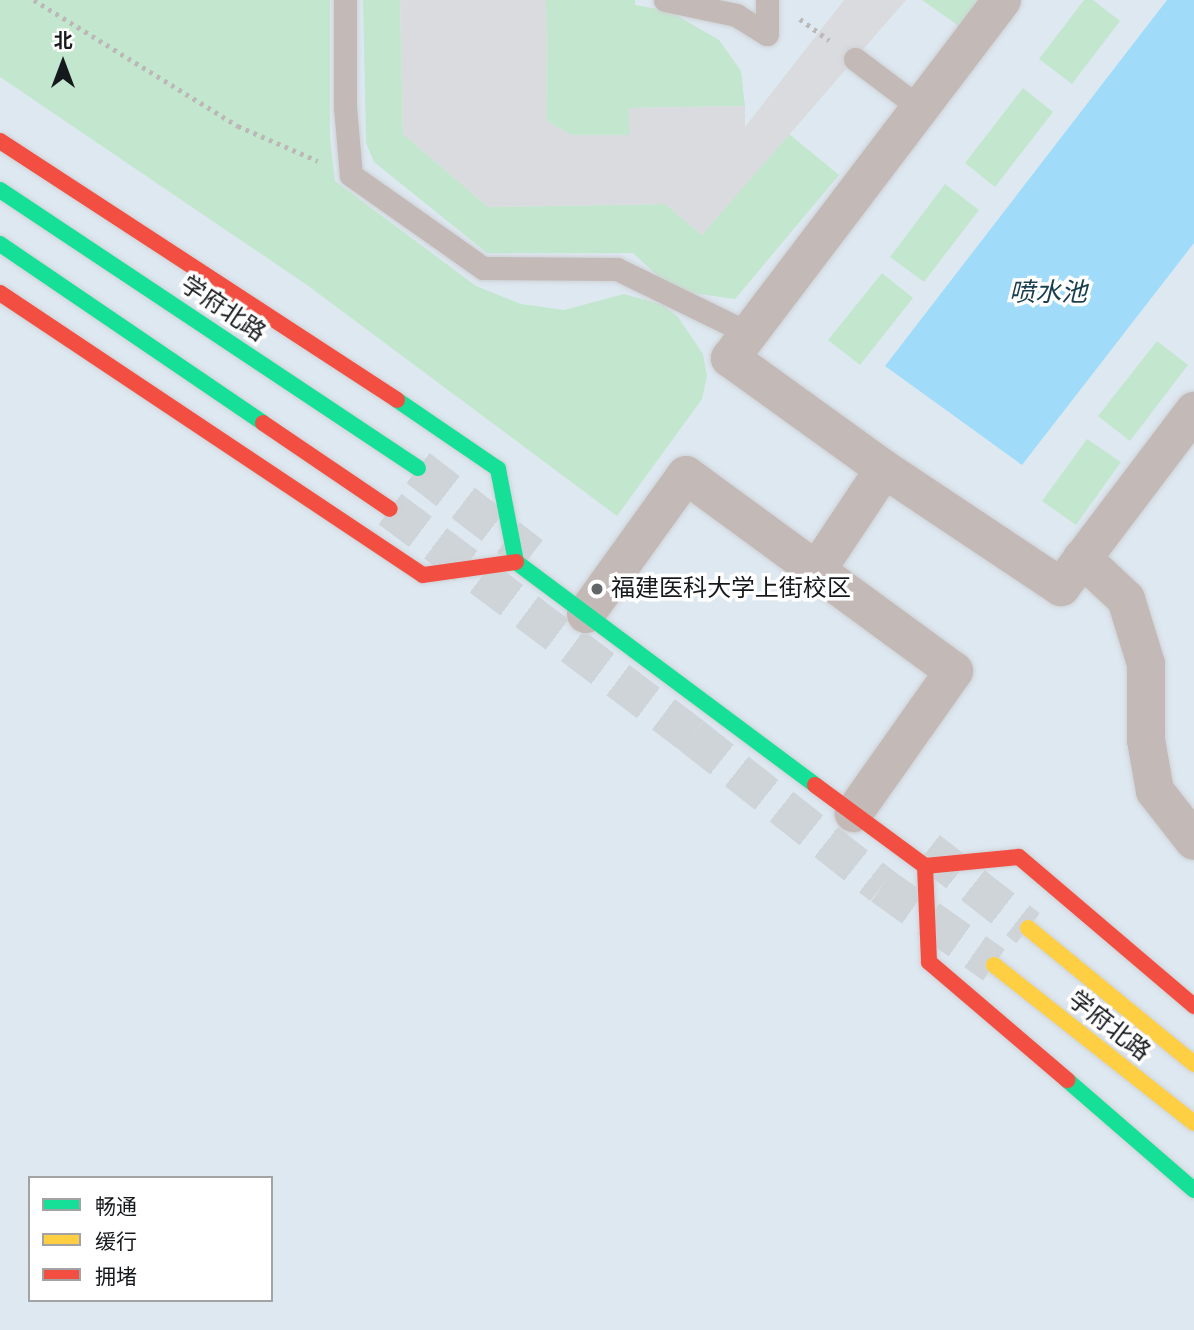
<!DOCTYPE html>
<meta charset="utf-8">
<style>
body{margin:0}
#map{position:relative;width:1194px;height:1330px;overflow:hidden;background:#f0f5f9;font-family:"Sofia Sans Condensed","Noto Sans SC",sans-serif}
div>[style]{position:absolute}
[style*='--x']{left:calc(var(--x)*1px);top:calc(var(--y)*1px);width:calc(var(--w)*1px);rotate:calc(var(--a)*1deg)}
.built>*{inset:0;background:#dee8f1}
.green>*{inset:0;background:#c3e7ce}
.water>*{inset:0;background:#a0dcfa}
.building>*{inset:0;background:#dadbde}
.secondary-tunnel>*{height:38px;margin-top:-19px;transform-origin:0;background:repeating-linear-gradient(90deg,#cfd4d8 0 38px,transparent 0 57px)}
.path>*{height:4.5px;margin-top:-2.25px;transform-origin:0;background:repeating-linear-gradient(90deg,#bdb8b8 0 3.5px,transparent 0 8.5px)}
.roads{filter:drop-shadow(0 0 2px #ced2d5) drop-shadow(0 0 2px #ced2d5)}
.lane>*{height:23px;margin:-11.5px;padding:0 11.5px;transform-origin:11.5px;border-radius:11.5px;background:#c3b9b6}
.street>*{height:38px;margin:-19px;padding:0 19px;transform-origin:19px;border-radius:19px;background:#c3b9b6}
.fast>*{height:16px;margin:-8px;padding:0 8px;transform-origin:8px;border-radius:8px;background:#16e098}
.slow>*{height:16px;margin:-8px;padding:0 8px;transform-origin:8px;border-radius:8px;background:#ffcf43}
.jam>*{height:16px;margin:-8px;padding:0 8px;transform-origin:8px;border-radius:8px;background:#f24e42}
.dots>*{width:19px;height:19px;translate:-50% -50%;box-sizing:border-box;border:4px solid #fff;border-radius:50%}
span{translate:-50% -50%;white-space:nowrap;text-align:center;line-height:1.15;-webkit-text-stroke:7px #fff;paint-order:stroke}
.street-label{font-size:24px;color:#16191c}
.poi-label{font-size:24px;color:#16191c}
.left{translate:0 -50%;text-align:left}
.water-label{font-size:26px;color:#183e4f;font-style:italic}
.legend{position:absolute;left:28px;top:1176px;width:245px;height:126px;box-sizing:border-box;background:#fff;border:2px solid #a2a3a4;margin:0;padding:9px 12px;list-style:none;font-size:21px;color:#16191c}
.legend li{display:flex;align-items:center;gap:14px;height:35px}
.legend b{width:35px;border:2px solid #a2a3a4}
.north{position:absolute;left:28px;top:28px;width:70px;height:70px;-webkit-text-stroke:5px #fff;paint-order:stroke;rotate:0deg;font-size:19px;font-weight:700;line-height:28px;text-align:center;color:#16191c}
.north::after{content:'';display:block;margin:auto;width:24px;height:32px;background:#16191c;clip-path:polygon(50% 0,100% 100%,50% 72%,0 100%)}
</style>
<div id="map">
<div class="built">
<div style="clip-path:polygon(evenodd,0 0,1194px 0,1194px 1330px,0 1330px,0 0,30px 1178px,271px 1178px,271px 1300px,30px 1300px,30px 1178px)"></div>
</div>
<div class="green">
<div style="clip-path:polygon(0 0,330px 0,330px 138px,335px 181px,476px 286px,521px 304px,564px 310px,624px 294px,663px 305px,678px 317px,703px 354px,707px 376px,702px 399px,617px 516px,307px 285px,0 77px)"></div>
<div style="clip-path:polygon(363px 0,400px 0,403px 134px,488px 207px,665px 204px,702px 235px,788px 133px,839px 175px,735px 299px,691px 293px,660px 278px,633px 253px,487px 253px,374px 162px,366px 143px)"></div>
<div style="clip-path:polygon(546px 0,635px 0,635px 5px,669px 11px,719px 40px,741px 71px,745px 106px,629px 108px,629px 135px,571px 135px,547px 121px)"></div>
<div style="clip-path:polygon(922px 0,991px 0,967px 32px)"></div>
<div style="clip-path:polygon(1084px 0,1093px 0,1120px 21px,1072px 84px,1039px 59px)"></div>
<div style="clip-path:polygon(1023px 88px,1053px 112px,995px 187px,965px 163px)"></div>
<div style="clip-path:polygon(945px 184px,979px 210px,924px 282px,890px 257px)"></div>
<div style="clip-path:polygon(882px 273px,913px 298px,860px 365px,828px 340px)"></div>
<div style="clip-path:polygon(1157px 341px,1188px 365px,1130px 441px,1098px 416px)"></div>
<div style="clip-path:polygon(1087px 439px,1121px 462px,1076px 525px,1042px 501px)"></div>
</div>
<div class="water">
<div style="clip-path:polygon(1167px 0,1194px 0,1194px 243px,1022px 465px,885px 366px)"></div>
</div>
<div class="building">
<div style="clip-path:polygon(400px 0,546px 0,547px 121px,571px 135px,629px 135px,629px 108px,745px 106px,745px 127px,844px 0,906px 0,702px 235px,665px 204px,488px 207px,403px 134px)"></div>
</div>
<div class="secondary-tunnel">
<div style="--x:418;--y:468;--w:143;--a:37.6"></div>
<div style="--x:390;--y:509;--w:378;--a:36.9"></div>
<div style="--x:692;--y:736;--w:242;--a:38.3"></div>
<div style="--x:882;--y:886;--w:137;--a:35.2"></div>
<div style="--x:928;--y:850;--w:127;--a:38"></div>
</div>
<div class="path">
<div style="--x:34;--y:0;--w:240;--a:31.7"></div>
<div style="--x:238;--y:126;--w:87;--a:23.6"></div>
<div style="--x:800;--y:19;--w:36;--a:36"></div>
</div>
<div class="roads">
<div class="lane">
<div style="--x:345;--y:0;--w:107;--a:90"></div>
<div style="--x:345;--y:107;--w:68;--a:85"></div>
<div style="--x:351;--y:175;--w:161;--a:35.2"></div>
<div style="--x:483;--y:268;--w:134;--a:0.4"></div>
<div style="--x:617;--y:269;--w:146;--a:26"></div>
<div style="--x:665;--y:0;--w:73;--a:11.9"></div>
<div style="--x:736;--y:15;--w:36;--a:32"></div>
<div style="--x:767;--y:0;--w:34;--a:90"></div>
<div style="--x:855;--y:59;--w:81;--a:37"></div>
</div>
<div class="street">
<div style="--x:1002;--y:0;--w:450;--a:127.2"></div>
<div style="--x:730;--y:358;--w:190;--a:35.8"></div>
<div style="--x:884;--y:469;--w:213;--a:33.7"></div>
<div style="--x:1061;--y:587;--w:221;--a:-52.9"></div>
<div style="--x:1082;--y:558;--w:60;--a:43"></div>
<div style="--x:1126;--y:599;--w:68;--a:72.9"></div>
<div style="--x:1146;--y:664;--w:76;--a:90"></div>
<div style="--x:1146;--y:740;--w:52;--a:80"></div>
<div style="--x:1155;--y:791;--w:63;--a:52"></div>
<div style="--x:817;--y:570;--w:121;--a:-56.4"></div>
<div style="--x:586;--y:614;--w:171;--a:-54.3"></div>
<div style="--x:686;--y:475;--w:332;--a:36.2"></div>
<div style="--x:954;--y:671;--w:174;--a:125.2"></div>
</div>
<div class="fast">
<div style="--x:0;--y:190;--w:502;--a:33.63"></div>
<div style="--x:0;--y:244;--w:318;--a:34.2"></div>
<div style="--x:397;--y:400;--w:122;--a:34.3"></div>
<div style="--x:498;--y:469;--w:95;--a:79"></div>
<div style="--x:516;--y:562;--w:373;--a:36.7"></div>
<div style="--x:1067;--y:1080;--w:168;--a:40.9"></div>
</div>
<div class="slow">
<div style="--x:1028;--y:928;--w:215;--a:39.3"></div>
<div style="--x:994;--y:965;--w:255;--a:38.3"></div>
</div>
<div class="jam">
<div style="--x:0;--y:141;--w:474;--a:33.1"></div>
<div style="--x:0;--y:293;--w:508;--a:33.69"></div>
<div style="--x:423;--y:575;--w:94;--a:-8"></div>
<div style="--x:263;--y:423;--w:153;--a:34.1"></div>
<div style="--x:815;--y:785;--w:137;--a:36.4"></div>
<div style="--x:925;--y:866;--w:94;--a:-5.5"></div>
<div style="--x:1019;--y:857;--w:230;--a:40.4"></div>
<div style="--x:925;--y:866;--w:96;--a:87.6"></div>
<div style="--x:929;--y:962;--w:182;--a:40.5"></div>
</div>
</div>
<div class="dots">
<div style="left:597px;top:589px;background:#626669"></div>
</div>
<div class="street-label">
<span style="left:223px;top:309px;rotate:34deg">学府北路</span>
<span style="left:1109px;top:1026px;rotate:38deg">学府北路</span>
</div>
<div class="poi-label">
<span class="left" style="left:611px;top:589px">福建医科大学上街校区</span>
</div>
<div class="water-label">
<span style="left:1048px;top:294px">喷水池</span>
</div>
<ul class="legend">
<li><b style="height:9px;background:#16e098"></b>畅通</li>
<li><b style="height:9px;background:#ffcf43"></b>缓行</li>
<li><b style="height:9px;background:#f24e42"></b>拥堵</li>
</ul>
<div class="north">北</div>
</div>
